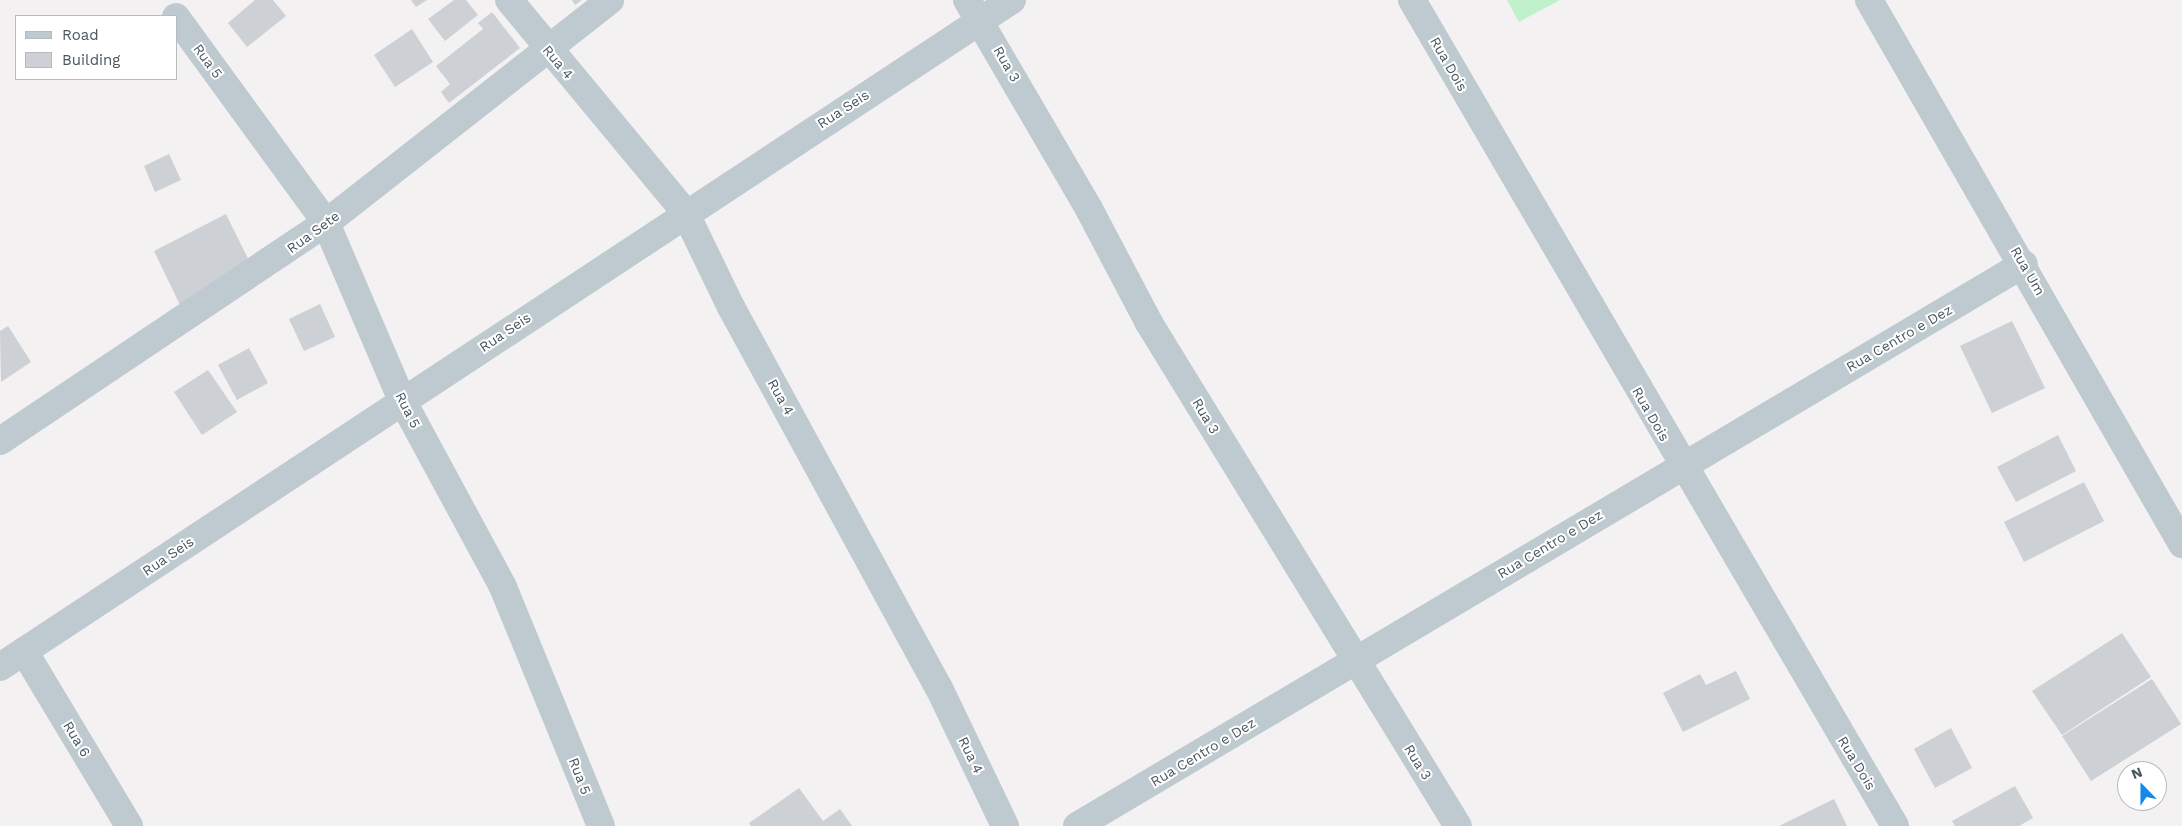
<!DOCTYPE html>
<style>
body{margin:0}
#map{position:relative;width:2182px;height:826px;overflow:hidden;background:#f3f1f1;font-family:"Work Sans",sans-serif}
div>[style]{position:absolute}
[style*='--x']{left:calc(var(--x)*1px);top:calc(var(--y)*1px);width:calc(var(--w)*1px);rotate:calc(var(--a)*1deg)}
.green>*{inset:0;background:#bff1cd}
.building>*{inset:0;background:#cdd0d5}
.minor>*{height:28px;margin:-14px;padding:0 14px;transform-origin:14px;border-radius:14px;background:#becad0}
span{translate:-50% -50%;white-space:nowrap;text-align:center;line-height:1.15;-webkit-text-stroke:4px #fff;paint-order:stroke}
.street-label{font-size:14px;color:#48565f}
.legend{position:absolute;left:15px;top:15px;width:162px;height:65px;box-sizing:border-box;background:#fff;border:1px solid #b6bbbf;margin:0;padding:6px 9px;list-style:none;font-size:15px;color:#48565f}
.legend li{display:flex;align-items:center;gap:10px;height:25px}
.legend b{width:25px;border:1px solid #b6bbbf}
.north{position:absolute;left:2117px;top:761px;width:50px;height:50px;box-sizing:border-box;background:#fff;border:1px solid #b6bbbf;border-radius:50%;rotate:338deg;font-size:14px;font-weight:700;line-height:20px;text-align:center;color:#48565f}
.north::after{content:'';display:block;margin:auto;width:18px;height:22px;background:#1489e9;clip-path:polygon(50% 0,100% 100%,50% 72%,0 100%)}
</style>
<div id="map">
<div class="green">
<div style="clip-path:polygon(1507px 0,1560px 0,1519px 22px)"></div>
</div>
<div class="building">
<div style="clip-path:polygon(255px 0,273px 0,286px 16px,247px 47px,228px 23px)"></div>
<div style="clip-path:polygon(411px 0,427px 0,416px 7px)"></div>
<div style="clip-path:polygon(454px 0,466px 0,478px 15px,445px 41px,428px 19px)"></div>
<div style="clip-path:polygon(572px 0,582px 0,575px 5px)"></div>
<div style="clip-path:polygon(492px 12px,520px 48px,449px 103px,441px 92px,450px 84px,436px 66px,483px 29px,478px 23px)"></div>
<div style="clip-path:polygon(412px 29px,433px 62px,395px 87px,374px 55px)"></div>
<div style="clip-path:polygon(169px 154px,181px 180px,155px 192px,144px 166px)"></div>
<div style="clip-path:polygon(226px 214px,254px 271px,181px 307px,154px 251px)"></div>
<div style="clip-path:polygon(320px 304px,335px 337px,304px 351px,289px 319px)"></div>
<div style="clip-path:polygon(2012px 321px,2045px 388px,1992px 413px,1960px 346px)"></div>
<div style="clip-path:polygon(8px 326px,31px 362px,1px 382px,0 331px)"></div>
<div style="clip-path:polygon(249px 348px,268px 383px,237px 400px,218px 365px)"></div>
<div style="clip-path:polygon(208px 370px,237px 412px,202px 435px,174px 392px)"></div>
<div style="clip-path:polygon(2058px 435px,2076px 471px,2016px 502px,1997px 467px)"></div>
<div style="clip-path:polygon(2084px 482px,2104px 521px,2024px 562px,2004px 522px)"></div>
<div style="clip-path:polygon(2122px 633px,2151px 677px,2062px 735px,2032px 691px)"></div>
<div style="clip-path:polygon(1736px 671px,1750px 699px,1683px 732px,1663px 693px,1700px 674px,1706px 685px)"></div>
<div style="clip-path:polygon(2152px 679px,2181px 724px,2091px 781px,2062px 736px)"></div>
<div style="clip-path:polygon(1951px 728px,1972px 768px,1935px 788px,1914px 749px)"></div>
<div style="clip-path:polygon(2015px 786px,2033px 818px,2019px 826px,1955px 826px,1952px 821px)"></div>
<div style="clip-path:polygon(799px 788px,823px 821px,840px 809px,852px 826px,751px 826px,749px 823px)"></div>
<div style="clip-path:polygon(1834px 799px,1847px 826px,1779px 826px)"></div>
</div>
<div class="minor">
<div style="--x:509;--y:0;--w:276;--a:50.3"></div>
<div style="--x:685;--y:212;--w:106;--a:64.2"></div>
<div style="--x:731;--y:307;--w:434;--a:61.4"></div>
<div style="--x:939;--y:688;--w:153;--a:64.4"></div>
<div style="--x:967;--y:0;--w:242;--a:59.7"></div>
<div style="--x:1089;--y:209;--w:129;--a:62.2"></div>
<div style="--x:1149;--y:323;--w:590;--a:58.44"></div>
<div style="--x:1412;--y:0;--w:957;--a:59.68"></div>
<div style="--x:1869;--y:0;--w:628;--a:60.09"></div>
<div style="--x:176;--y:17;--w:255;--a:53.9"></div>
<div style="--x:326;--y:223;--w:193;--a:66.8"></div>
<div style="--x:402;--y:400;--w:213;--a:61.6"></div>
<div style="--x:503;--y:587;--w:258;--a:67.7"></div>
<div style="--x:0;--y:441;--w:392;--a:-33.8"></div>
<div style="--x:326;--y:223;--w:361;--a:-38.1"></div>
<div style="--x:24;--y:651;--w:204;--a:59"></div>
<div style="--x:0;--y:667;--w:1212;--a:-33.39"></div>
<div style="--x:1077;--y:826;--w:1101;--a:-30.69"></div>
</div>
<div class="street-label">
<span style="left:208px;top:61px;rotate:54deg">Rua 5</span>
<span style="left:558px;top:62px;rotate:50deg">Rua 4</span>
<span style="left:1007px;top:64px;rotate:60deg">Rua 3</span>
<span style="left:1449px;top:64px;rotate:60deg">Rua Dois</span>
<span style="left:843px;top:109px;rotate:-33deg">Rua Seis</span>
<span style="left:313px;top:232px;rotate:-36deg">Rua Sete</span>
<span style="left:2028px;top:271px;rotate:60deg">Rua Um</span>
<span style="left:505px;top:332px;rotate:-34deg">Rua Seis</span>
<span style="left:1899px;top:338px;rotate:-30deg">Rua Centro e Dez</span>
<span style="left:781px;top:397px;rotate:61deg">Rua 4</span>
<span style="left:408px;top:410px;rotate:63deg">Rua 5</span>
<span style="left:1651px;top:414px;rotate:60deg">Rua Dois</span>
<span style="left:1206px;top:416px;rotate:59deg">Rua 3</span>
<span style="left:1550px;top:544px;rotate:-31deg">Rua Centro e Dez</span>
<span style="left:168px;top:556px;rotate:-34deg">Rua Seis</span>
<span style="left:77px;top:739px;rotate:59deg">Rua 6</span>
<span style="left:1203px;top:752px;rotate:-31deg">Rua Centro e Dez</span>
<span style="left:971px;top:755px;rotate:64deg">Rua 4</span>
<span style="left:1418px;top:762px;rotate:58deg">Rua 3</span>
<span style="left:1857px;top:763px;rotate:59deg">Rua Dois</span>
<span style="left:580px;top:776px;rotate:69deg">Rua 5</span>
</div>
<ul class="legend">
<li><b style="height:6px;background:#becad0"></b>Road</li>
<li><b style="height:14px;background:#cdd0d5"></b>Building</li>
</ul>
<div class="north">N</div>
</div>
